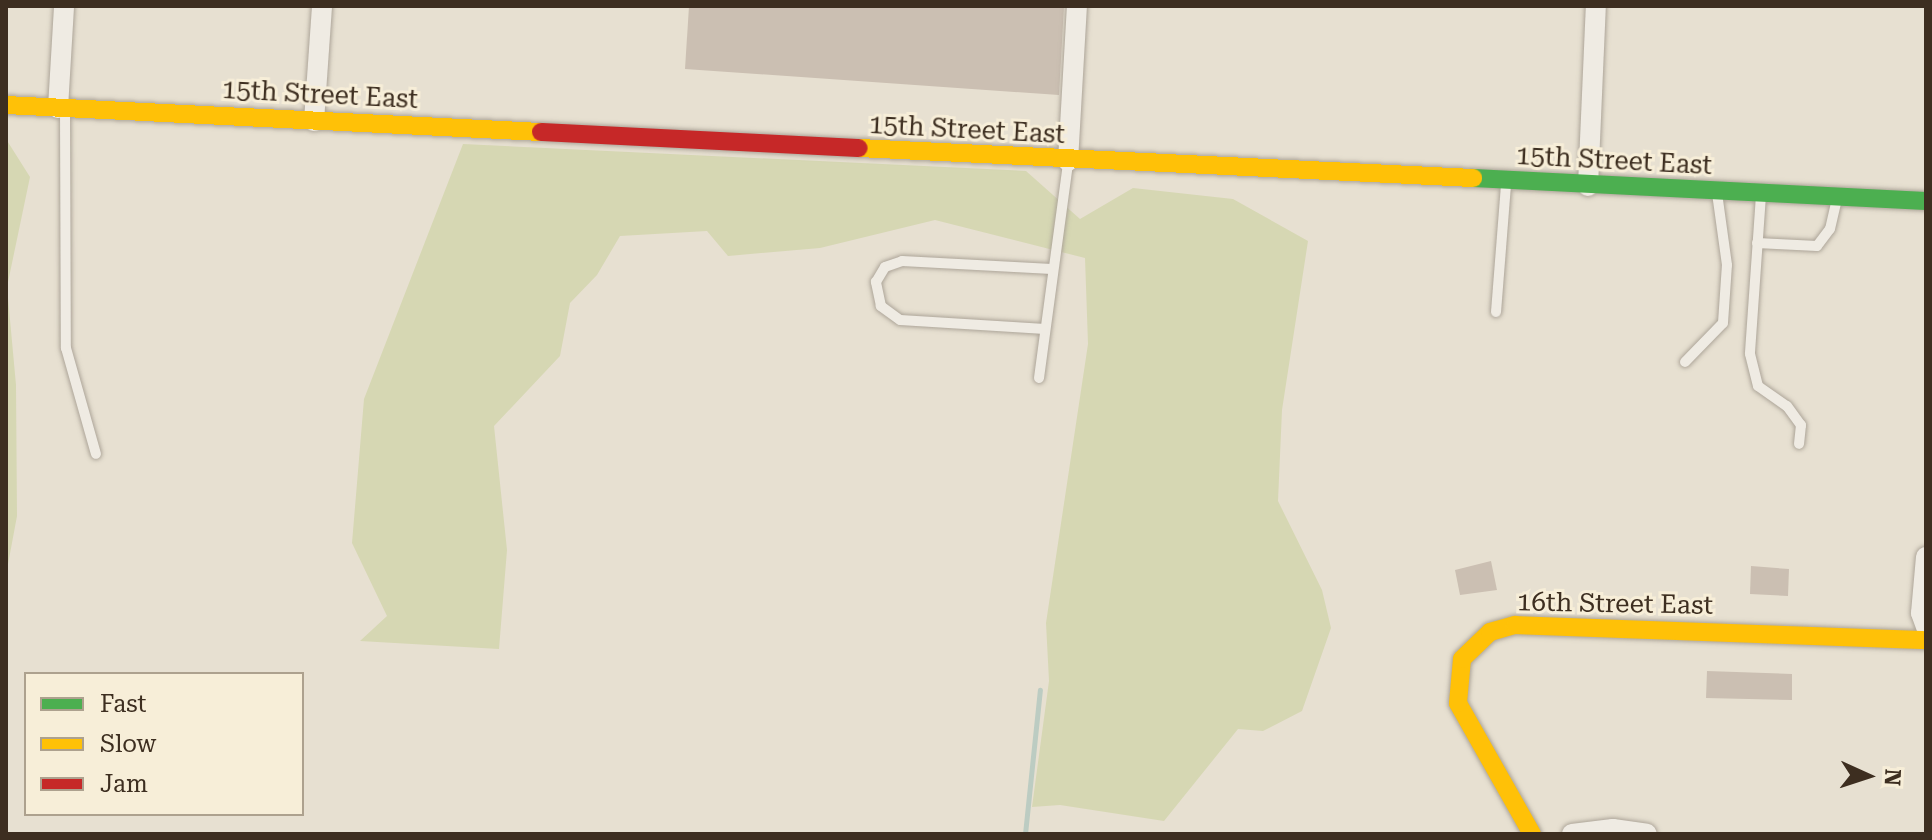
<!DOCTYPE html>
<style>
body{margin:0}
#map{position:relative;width:1932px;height:840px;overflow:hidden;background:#e7e0d1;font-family:"Roboto Serif",serif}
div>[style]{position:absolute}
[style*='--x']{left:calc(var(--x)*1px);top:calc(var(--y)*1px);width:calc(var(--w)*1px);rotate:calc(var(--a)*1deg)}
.green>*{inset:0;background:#d6d7b3}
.stream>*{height:5px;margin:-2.5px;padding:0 2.5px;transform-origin:2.5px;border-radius:2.5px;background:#bcccc2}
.building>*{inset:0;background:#cbbfb2}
.roads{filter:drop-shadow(0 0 2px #ada599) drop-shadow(0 0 2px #ada599)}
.lane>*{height:10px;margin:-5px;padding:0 5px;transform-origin:5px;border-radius:5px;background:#efebe3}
.street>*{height:20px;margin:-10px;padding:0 10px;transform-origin:10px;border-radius:10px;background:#efebe3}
.fast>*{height:18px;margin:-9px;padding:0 9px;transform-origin:9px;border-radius:9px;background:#4caf50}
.slow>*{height:18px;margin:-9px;padding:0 9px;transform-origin:9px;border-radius:9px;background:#ffc107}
.jam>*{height:18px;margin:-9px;padding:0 9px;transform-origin:9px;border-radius:9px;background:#c62828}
span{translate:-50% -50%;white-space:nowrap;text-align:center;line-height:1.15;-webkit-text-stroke:6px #f7eed8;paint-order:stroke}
.street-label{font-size:26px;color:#3d2e20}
.frame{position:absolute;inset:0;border:8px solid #3d2e20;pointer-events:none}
.legend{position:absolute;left:24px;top:672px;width:280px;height:144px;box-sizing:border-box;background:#f7eed8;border:2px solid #ada18e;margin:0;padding:10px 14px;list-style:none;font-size:24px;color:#3d2e20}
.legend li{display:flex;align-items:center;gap:16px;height:40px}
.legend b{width:40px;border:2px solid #ada18e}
.north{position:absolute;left:1828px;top:736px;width:80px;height:80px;-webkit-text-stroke:6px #f7eed8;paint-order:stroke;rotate:93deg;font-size:22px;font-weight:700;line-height:32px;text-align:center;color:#3d2e20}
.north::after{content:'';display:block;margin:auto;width:28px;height:36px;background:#3d2e20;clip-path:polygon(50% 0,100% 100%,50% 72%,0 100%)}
</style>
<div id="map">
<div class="green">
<div style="clip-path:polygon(6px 139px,30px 177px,7px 287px,16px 385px,17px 516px,6px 575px)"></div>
<div style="clip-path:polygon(463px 144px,1026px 171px,1080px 219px,1133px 188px,1233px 199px,1308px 241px,1282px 410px,1278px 501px,1322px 590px,1331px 628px,1302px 711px,1263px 731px,1238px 729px,1164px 821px,1060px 805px,1032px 807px,1049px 681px,1046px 623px,1088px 344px,1085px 258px,935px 220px,820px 248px,728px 256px,707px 231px,620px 236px,597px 275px,570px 303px,560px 356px,494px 426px,507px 550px,499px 649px,360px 641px,387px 616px,352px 543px,364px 399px)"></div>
</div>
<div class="stream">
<div style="--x:1025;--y:834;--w:145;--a:-84.1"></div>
</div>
<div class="building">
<div style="clip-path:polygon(689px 6px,1064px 6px,1059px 95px,685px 69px)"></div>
<div style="clip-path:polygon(1491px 561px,1497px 590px,1460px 595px,1455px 570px)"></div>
<div style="clip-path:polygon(1751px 566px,1789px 569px,1788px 596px,1750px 594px)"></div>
<div style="clip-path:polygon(1707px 671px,1792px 674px,1792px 700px,1706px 698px)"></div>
</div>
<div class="roads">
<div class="lane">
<div style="--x:65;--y:110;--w:238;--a:89.8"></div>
<div style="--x:66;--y:348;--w:110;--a:74.2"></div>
<div style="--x:1761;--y:195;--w:159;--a:94"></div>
<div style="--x:1750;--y:354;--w:33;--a:76"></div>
<div style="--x:1758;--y:386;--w:35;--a:35"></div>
<div style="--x:1787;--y:406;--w:24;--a:54"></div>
<div style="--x:1801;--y:425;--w:19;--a:96"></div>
<div style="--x:1757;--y:243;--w:60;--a:2.9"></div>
<div style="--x:1817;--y:246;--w:21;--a:-53"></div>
<div style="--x:1830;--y:229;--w:32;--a:-77"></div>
<div style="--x:1496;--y:312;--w:128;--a:-85.5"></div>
<div style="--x:1045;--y:329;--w:145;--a:-176.4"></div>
<div style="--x:900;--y:320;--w:24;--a:-144"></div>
<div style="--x:881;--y:306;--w:25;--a:-102"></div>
<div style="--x:876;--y:282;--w:17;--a:-59"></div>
<div style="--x:885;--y:267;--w:18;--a:-19"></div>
<div style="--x:902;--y:261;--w:150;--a:3.1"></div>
<div style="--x:1685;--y:362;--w:54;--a:-45.7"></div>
<div style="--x:1723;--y:323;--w:58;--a:-86.1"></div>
<div style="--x:1727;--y:265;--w:73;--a:-97.9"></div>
<div style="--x:1039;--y:378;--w:217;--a:-82.3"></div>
</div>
<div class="street">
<div style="--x:58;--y:108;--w:102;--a:-86.6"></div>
<div style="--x:314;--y:121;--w:115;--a:-86"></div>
<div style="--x:1068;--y:161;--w:155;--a:-86.7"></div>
<div style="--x:1588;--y:186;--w:180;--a:-87.5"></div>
<div style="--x:1926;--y:557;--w:56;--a:95.1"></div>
<div style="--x:1921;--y:613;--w:15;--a:70"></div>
<div style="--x:1572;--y:834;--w:41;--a:-7"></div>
<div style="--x:1613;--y:829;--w:34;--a:8"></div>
</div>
<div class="fast">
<div style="--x:1473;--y:178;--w:454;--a:2.9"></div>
</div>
<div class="slow">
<div style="--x:6;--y:105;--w:536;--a:2.89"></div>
<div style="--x:859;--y:148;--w:615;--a:2.8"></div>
<div style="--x:1532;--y:834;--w:150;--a:-119.5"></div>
<div style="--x:1458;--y:703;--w:44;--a:-84.8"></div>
<div style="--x:1462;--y:659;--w:39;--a:-44"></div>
<div style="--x:1490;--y:632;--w:26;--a:-16"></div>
<div style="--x:1515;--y:625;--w:411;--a:2.1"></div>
</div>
<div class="jam">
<div style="--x:541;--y:132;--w:318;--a:2.9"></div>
</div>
</div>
<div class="street-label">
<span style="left:320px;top:95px;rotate:3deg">15th Street East</span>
<span style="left:967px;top:130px;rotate:3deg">15th Street East</span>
<span style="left:1614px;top:161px;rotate:3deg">15th Street East</span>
<span style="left:1615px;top:604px;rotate:1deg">16th Street East</span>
</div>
<div class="frame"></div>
<ul class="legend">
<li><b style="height:10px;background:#4caf50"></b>Fast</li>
<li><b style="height:10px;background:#ffc107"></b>Slow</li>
<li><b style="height:10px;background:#c62828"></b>Jam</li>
</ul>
<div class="north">N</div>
</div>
